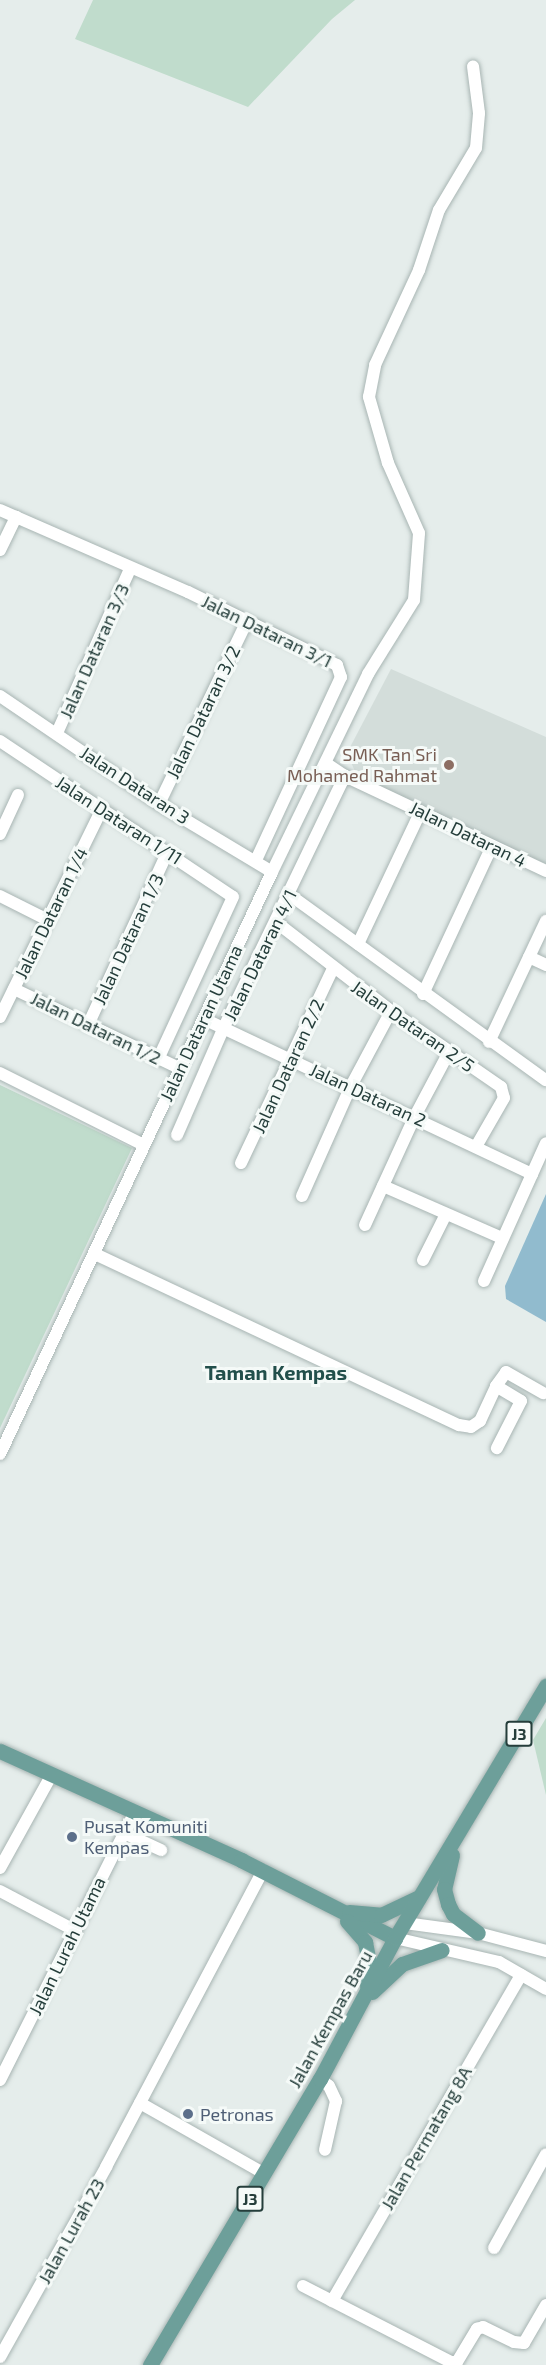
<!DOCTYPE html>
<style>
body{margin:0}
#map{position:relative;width:546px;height:2365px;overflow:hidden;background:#e5edeb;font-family:"Exo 2",sans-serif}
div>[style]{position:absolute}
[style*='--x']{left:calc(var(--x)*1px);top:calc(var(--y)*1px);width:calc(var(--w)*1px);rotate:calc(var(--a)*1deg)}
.built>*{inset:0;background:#d3ddda}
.green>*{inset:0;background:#c0dccc}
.water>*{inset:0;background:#91bbce}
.roads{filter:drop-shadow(0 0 2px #a8b5b3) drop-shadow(0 0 2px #a8b5b3)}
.minor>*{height:12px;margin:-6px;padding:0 6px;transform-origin:6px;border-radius:6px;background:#fff}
.major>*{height:15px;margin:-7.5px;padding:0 7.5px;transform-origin:7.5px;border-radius:7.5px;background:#6d9f9a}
.dots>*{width:16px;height:16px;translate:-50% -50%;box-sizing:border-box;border:3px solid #f5faf8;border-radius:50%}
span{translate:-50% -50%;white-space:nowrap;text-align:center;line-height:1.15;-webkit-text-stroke:6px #f5faf8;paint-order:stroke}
.shield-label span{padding:2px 4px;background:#f5faf8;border:2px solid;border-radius:4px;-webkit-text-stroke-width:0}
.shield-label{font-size:16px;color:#253e3b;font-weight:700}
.street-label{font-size:18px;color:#253e3b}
.education-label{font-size:18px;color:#785e54}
.right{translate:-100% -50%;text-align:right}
.service-label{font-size:18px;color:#4e5e75}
.left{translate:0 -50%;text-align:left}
.neighbourhood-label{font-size:20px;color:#224f4b;font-weight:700}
</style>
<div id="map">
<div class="built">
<div style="clip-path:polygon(391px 669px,546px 737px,546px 864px,357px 776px,347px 753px)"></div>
</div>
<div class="green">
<div style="clip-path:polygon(93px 0,355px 0,332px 19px,248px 107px,75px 39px)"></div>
<div style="clip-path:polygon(0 1085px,132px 1148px,0 1428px)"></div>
<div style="clip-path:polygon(546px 1718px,546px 1795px,533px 1740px)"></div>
</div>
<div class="water">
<div style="clip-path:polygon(546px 1194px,546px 1322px,506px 1299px,505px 1286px)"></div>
</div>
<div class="roads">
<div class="minor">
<div style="--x:0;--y:510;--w:205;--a:23.6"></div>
<div style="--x:188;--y:592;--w:166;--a:26.1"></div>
<div style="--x:337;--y:665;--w:13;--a:72"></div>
<div style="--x:341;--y:677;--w:202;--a:114.9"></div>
<div style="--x:0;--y:550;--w:37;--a:-64"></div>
<div style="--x:0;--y:696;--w:192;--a:34.2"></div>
<div style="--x:159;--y:804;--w:132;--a:31"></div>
<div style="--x:57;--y:733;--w:180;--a:-66"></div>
<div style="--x:0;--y:741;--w:280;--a:33.8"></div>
<div style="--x:233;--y:897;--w:179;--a:114.8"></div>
<div style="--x:327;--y:764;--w:22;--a:34"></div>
<div style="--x:345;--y:776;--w:222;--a:25.3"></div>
<div style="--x:159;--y:804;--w:203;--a:-64.3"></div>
<div style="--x:0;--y:834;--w:43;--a:-65.2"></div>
<div style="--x:290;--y:895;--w:316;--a:35.9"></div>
<div style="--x:0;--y:896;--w:51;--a:26.6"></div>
<div style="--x:276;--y:922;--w:145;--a:37.7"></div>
<div style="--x:391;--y:1011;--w:134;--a:34.6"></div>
<div style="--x:501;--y:1087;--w:11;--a:75"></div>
<div style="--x:504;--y:1098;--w:54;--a:119.9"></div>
<div style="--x:358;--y:944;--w:147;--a:-64.7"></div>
<div style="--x:529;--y:957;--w:19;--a:25"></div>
<div style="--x:14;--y:989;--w:183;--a:25.6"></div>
<div style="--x:423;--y:994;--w:163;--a:-65"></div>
<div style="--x:0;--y:1017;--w:232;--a:-63.9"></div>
<div style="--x:204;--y:1019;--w:363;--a:25.3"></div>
<div style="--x:88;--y:1025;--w:189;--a:-65.3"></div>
<div style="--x:489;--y:1042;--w:134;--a:-64.8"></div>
<div style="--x:0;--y:1073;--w:161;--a:26.6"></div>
<div style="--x:177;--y:1135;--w:118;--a:-66.5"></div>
<div style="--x:224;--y:1027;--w:279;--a:-64.3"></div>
<div style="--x:241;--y:1163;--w:216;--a:-64.7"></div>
<div style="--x:383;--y:1186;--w:130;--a:23.6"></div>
<div style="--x:302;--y:1196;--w:120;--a:-66"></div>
<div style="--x:351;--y:1086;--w:85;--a:-61.9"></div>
<div style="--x:365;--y:1225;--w:120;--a:-65.4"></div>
<div style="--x:415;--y:1116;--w:72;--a:-62"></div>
<div style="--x:95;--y:1254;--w:402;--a:25.2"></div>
<div style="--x:459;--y:1425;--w:12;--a:9"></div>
<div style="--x:471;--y:1427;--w:11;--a:-34"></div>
<div style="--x:480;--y:1421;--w:38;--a:-65"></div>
<div style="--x:496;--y:1386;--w:29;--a:31"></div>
<div style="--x:521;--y:1401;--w:53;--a:117.1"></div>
<div style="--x:423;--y:1260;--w:51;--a:-63.4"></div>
<div style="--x:484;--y:1281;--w:151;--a:-65.8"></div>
<div style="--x:496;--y:1386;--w:17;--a:-54"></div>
<div style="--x:506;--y:1372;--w:43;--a:29.6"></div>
<div style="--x:0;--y:1454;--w:642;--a:-64.95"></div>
<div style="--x:272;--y:872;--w:220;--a:-64.1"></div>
<div style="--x:368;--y:674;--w:87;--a:-58.1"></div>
<div style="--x:414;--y:600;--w:67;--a:-85.7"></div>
<div style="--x:419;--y:533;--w:77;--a:-113.9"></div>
<div style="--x:388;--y:463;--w:69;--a:-106.1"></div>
<div style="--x:369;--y:397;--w:33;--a:-79"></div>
<div style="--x:375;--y:365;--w:105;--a:-65.1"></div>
<div style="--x:419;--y:270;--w:63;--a:-71.6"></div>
<div style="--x:439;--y:210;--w:72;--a:-59.2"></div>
<div style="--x:476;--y:148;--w:35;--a:-85"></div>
<div style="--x:479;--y:113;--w:47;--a:-97.3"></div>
<div style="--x:124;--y:1833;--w:41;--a:24.7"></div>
<div style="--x:0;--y:1868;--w:107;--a:-61"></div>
<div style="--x:0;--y:1891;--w:86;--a:27.8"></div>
<div style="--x:405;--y:1923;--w:74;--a:7.8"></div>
<div style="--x:478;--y:1933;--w:70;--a:14.8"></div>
<div style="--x:395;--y:1938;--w:107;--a:13"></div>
<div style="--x:499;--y:1962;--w:54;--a:29.9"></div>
<div style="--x:320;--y:2079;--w:11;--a:38"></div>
<div style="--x:329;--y:2086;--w:17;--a:65"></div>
<div style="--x:336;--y:2101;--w:50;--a:102.7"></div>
<div style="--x:0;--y:2080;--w:299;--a:-63.3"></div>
<div style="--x:140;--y:2103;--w:144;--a:29.6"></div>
<div style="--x:494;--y:2248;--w:107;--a:-61"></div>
<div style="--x:303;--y:2286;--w:166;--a:27.2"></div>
<div style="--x:451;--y:2362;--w:6;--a:0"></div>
<div style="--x:457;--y:2362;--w:39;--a:-59"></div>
<div style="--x:477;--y:2329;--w:6;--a:-18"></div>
<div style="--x:483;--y:2327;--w:34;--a:26"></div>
<div style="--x:514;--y:2342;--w:10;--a:6"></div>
<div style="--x:524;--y:2343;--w:44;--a:-59.9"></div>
<div style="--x:332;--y:2301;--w:377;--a:-59.9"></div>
<div style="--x:0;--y:2357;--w:218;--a:-60.8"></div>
<div style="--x:106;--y:2167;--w:336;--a:-62.1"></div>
</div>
<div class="major">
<div style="--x:0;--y:1751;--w:265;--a:24.3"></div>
<div style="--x:241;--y:1860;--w:173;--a:26.9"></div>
<div style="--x:452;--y:1855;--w:35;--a:103"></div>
<div style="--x:444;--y:1889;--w:16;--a:75"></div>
<div style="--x:448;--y:1904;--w:11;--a:63"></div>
<div style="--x:453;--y:1914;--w:31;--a:37"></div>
<div style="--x:349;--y:1912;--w:32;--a:5"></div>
<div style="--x:381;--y:1915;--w:42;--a:-25.3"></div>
<div style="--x:347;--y:1921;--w:28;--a:49"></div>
<div style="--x:365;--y:1942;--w:25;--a:79"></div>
<div style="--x:370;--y:1967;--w:19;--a:99"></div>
<div style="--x:372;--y:1992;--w:41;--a:-43"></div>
<div style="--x:402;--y:1964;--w:42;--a:-19.3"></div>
<div style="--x:150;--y:2365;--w:333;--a:-59.3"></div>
<div style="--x:320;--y:2079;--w:160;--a:-62"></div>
<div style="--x:395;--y:1938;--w:294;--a:-59.1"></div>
</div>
</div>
<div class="dots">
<div style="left:449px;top:765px;background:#8d6e63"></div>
<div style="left:72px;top:1837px;background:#5c6f8a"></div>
<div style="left:188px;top:2114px;background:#5c6f8a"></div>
</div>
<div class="shield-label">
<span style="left:519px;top:1734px">J3</span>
<span style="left:250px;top:2199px">J3</span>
</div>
<div class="street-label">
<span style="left:267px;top:631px;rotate:26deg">Jalan Dataran 3/1</span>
<span style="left:94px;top:651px;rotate:-66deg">Jalan Dataran 3/3</span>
<span style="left:203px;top:712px;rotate:-64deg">Jalan Dataran 3/2</span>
<span style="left:135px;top:785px;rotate:33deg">Jalan Dataran 3</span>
<span style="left:119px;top:820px;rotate:33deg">Jalan Dataran 1/11</span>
<span style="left:468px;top:834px;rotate:26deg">Jalan Dataran 4</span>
<span style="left:51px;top:913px;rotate:-64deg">Jalan Dataran 1/4</span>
<span style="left:128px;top:939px;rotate:-65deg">Jalan Dataran 1/3</span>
<span style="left:260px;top:955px;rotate:-64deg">Jalan Dataran 4/1</span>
<span style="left:201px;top:1023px;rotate:-65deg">Jalan Dataran Utama</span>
<span style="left:413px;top:1026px;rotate:35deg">Jalan Dataran 2/5</span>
<span style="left:96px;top:1028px;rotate:26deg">Jalan Dataran 1/2</span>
<span style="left:288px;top:1066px;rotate:-65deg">Jalan Dataran 2/2</span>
<span style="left:368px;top:1095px;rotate:25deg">Jalan Dataran 2</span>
<span style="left:67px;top:1946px;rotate:-64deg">Jalan Lurah Utama</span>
<span style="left:330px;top:2019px;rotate:-61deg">Jalan Kempas Baru</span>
<span style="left:426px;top:2138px;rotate:-60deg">Jalan Permatang 8A</span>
<span style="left:71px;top:2231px;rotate:-61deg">Jalan Lurah 23</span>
</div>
<div class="education-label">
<span class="right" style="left:437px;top:765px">SMK Tan Sri<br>Mohamed Rahmat</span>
</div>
<div class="service-label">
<span class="left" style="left:84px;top:1837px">Pusat Komuniti<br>Kempas</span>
<span class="left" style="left:200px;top:2114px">Petronas</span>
</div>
<div class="neighbourhood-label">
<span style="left:276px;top:1372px">Taman Kempas</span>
</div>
</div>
